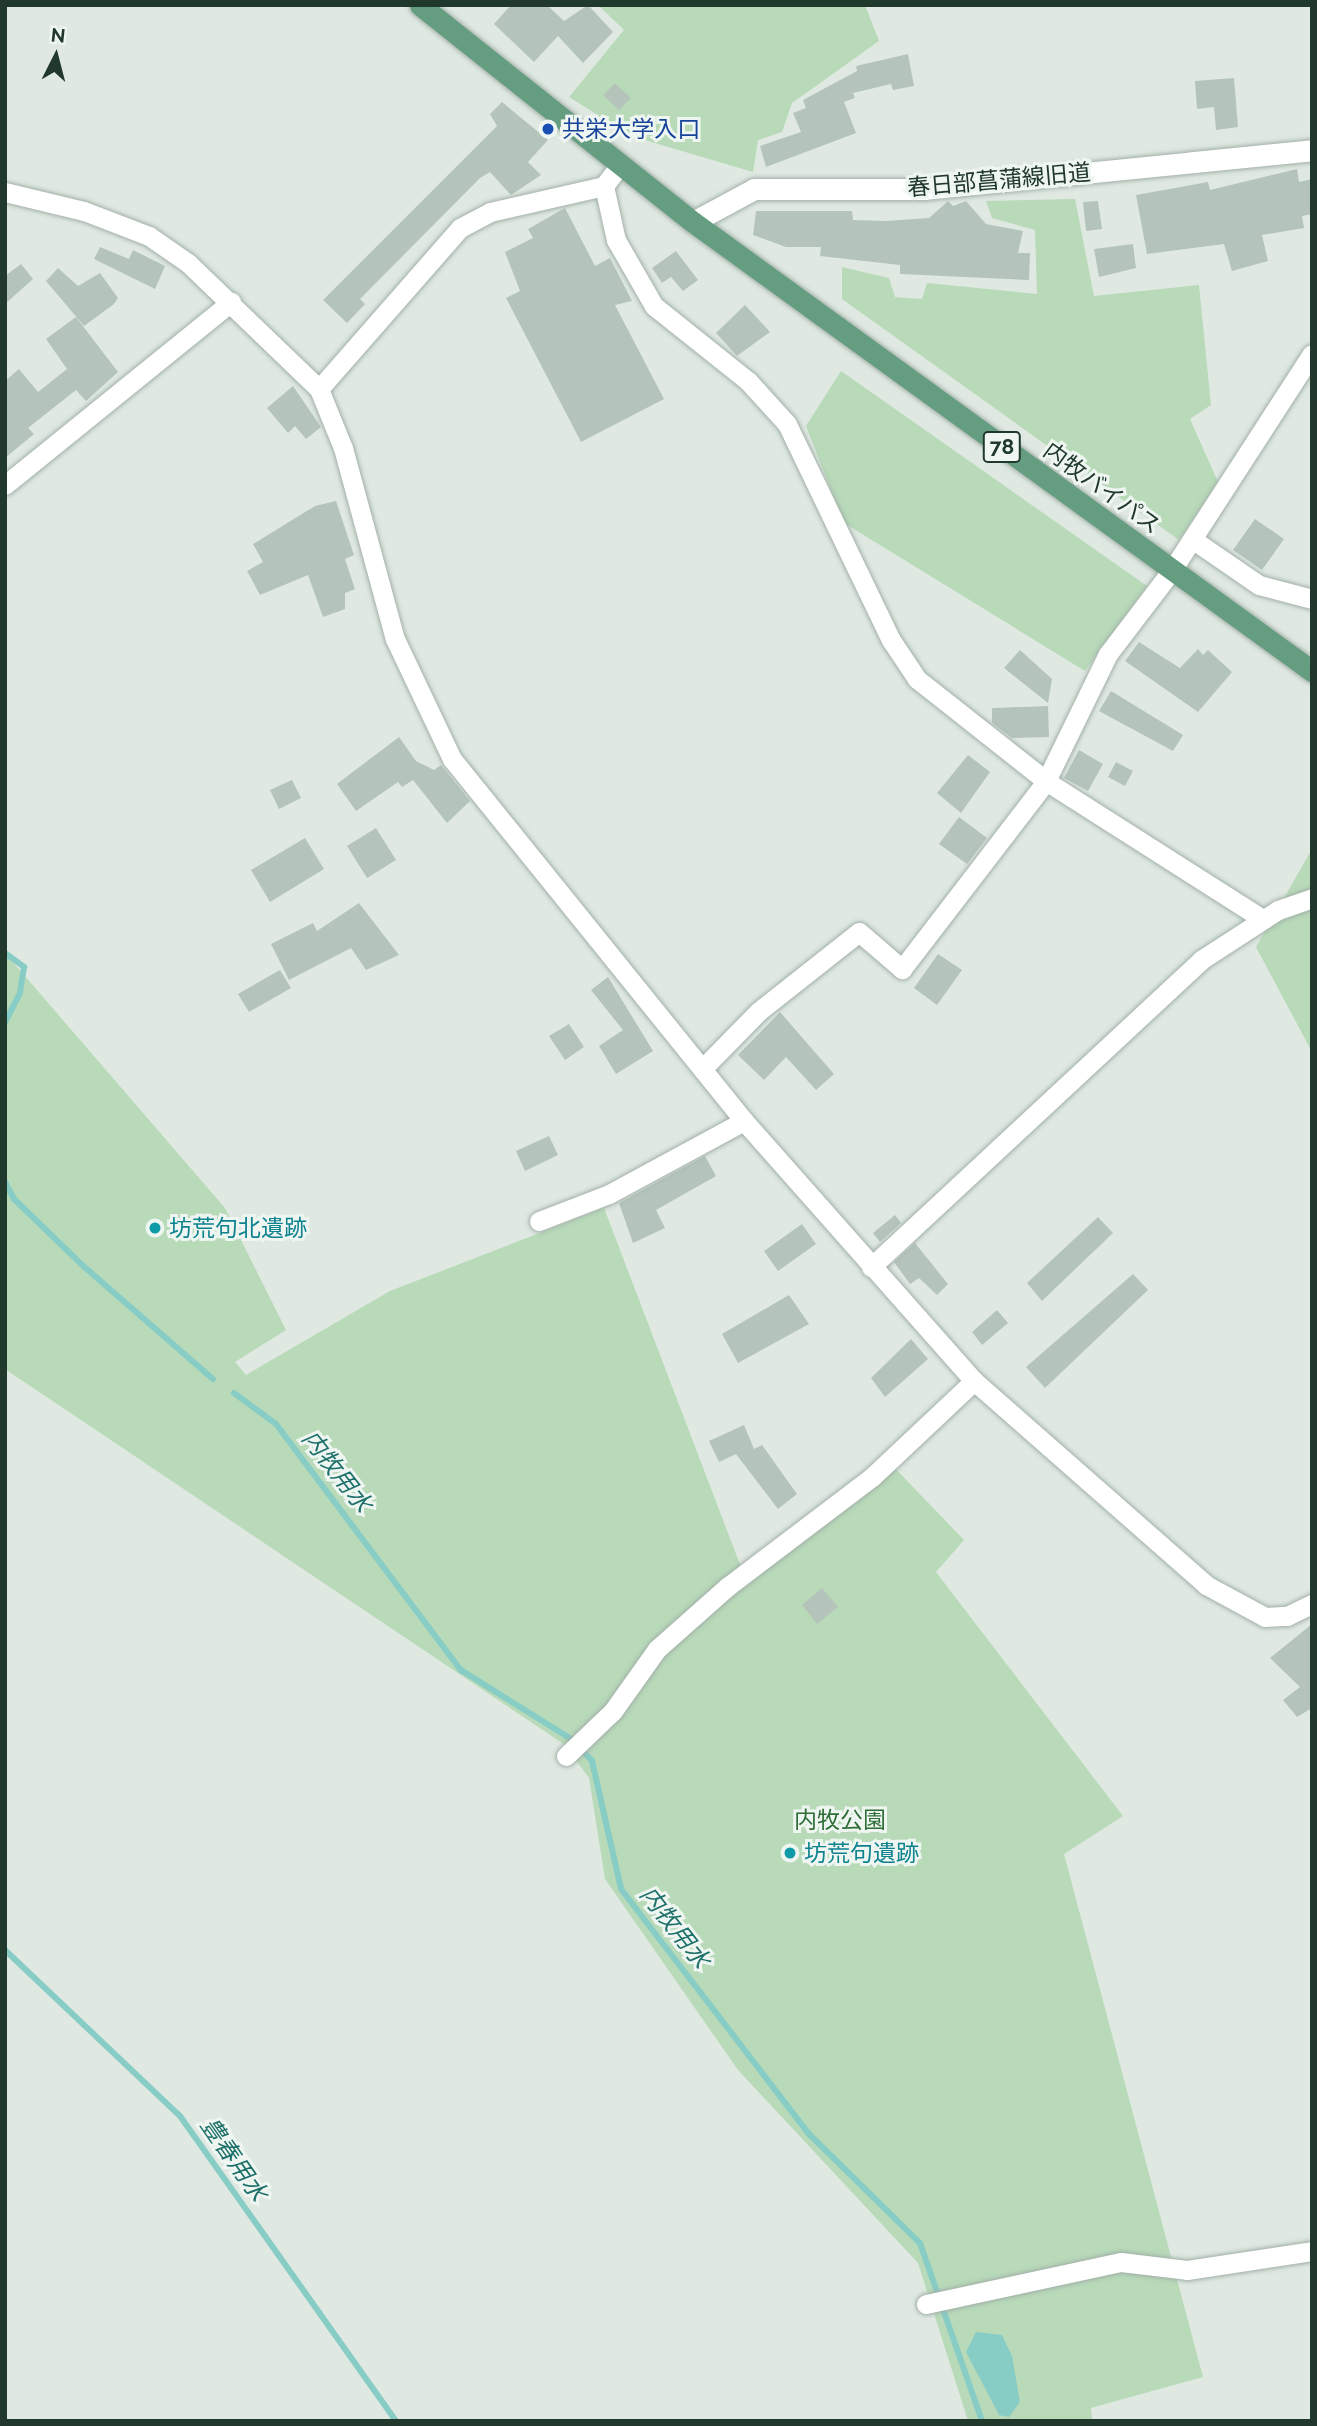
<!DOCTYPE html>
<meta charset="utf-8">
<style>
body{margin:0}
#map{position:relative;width:1317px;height:2426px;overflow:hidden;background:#dfe9e2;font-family:Raleway,"Noto Sans JP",sans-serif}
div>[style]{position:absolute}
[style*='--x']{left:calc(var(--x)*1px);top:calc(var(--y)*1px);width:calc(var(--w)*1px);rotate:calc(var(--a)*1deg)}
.green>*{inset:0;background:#b8dab9}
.water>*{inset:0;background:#88ccc6}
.stream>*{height:6px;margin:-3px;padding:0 3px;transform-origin:3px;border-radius:3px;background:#88ccc6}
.building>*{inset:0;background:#b4c4ba}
.roads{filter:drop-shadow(0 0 2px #a2b0a8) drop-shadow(0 0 2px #a2b0a8)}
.street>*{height:19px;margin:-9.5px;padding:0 9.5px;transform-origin:9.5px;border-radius:9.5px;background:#fff}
.secondary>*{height:21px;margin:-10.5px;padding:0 10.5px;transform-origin:10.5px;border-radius:10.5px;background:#fff}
.primary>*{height:21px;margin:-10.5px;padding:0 10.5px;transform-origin:10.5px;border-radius:10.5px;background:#659d81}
.dots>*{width:19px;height:19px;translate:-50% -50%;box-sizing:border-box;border:4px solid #eff6f1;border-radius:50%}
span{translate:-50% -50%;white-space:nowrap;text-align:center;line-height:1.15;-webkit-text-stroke:6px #eff6f1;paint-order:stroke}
.shield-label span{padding:2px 5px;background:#eff6f1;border:2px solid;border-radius:5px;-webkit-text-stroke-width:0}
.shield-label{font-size:21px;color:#21382c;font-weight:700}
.transit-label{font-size:23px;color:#164399}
.left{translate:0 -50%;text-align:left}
.street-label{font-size:23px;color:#21382c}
.culture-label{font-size:23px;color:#0d838f}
.park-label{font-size:23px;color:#2d6d36}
.water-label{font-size:24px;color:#1e706a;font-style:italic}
.frame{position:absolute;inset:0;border:7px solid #21382c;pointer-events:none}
.north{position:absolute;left:21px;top:21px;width:70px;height:70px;-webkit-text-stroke:5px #eff6f1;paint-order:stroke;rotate:6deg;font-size:19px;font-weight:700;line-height:28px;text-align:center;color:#21382c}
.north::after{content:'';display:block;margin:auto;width:24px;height:32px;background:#21382c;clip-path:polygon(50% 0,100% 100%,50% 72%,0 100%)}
</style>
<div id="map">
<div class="green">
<div style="clip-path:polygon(598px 5px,865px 5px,879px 41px,792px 103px,782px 132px,758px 140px,753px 172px,631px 136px,569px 97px,624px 30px)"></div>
<div style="clip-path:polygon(1075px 199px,1094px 296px,1199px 285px,1211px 405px,1190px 419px,1218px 482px,1179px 540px,842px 299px,842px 267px,889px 278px,895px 297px,922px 299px,927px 283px,1037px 294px,1035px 230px,992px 218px,986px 201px)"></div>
<div style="clip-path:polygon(841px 371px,1147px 586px,1085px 671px,844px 523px,806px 426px)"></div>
<div style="clip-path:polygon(1312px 849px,1312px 1052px,1256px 947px)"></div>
<div style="clip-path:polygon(5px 953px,225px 1208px,286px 1330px,235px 1362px,246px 1375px,390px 1291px,604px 1208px,744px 1575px,888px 1461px,964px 1540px,936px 1572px,1123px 1816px,1064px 1854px,1203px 2377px,1091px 2408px,1092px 2421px,968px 2421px,918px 2263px,738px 2070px,605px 1879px,589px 1778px,565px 1745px,5px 1369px)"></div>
</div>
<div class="water">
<div style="clip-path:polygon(976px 2332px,1002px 2335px,1012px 2356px,1020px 2402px,1009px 2417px,999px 2415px,966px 2352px)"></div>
</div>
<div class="stream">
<div style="--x:5;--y:953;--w:24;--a:36"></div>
<div style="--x:24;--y:967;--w:26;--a:99"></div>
<div style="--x:20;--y:993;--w:33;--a:117"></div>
<div style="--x:5;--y:1182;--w:19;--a:62"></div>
<div style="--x:14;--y:1199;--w:93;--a:44.1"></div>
<div style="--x:81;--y:1264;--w:175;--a:41.1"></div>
<div style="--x:234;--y:1393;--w:52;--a:36.4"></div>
<div style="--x:276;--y:1424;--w:308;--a:53.1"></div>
<div style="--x:461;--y:1670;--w:130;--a:32.1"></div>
<div style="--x:571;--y:1739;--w:30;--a:46"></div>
<div style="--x:592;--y:1761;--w:131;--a:77.2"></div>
<div style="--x:621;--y:1889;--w:307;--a:52.5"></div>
<div style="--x:808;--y:2133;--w:157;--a:44.5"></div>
<div style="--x:920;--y:2243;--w:188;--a:70.8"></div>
<div style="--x:5;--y:1950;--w:241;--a:43.5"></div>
<div style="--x:180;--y:2116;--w:374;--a:54.7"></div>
</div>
<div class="building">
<div style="clip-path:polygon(511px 5px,547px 5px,564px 21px,588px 5px,613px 32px,583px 63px,558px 36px,534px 62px,494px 24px)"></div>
<div style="clip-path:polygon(908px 54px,914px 86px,893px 90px,891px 84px,853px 93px,855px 98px,844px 102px,856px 133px,766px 167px,760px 146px,801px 132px,793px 113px,806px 108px,803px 100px,857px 71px,856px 66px)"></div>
<div style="clip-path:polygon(1234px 78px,1238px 127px,1216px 130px,1214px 107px,1197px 109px,1195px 81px)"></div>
<div style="clip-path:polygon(615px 83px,631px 98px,619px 110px,603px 95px)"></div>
<div style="clip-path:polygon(502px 102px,548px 140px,528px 162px,541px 175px,511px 195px,490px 172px,480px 178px,360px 299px,365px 304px,347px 323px,323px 300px,497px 126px,490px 114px)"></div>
<div style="clip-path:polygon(1297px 169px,1299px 182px,1312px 179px,1312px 214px,1302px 216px,1304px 228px,1262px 235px,1268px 261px,1232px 271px,1224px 244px,1147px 254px,1136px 195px,1208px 182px,1210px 190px)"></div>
<div style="clip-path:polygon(948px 201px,953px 206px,966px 201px,986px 224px,1023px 231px,1018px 253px,1030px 253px,1029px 280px,900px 274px,900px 265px,820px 256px,821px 247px,786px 247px,753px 235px,756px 211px,852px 211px,853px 220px,886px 221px,929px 218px)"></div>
<div style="clip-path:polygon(1098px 201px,1102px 229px,1086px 231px,1083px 202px)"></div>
<div style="clip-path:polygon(565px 208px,595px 266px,610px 258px,632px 301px,615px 305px,664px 399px,581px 442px,506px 298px,520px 291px,505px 252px,533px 238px,528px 229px)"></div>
<div style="clip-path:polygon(1133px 244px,1136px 268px,1099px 277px,1094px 249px)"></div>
<div style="clip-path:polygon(100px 247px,129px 259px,133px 250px,165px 266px,155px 289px,94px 259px)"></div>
<div style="clip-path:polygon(676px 251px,698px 280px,683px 291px,671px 277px,662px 283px,652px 268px)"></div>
<div style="clip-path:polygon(21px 264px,33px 279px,5px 304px,5px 276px)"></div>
<div style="clip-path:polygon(58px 268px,78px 286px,100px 273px,118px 298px,114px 304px,84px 326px,46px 281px)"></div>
<div style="clip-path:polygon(745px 305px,770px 332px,737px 356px,716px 333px)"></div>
<div style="clip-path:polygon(76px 317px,118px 372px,86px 401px,76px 390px,28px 428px,34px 434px,5px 458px,5px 381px,19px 369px,38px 392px,67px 369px,46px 339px)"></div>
<div style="clip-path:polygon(293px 386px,321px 427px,306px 439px,295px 426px,288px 433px,267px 408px)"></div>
<div style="clip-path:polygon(336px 501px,354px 555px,345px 559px,355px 589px,345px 593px,345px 609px,323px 617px,308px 575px,260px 595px,247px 571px,263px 562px,253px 544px,315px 506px)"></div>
<div style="clip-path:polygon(1255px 519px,1284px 539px,1262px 570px,1233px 550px)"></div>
<div style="clip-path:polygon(1139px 642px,1180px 668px,1198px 649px,1203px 655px,1208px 650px,1232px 672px,1198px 712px,1125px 661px)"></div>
<div style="clip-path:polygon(1020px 650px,1052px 679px,1048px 703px,1004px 668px)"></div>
<div style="clip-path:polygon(1111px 691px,1183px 735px,1173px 751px,1099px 711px)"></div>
<div style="clip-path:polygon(1048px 706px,1049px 737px,1012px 738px,992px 723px,992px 708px)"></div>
<div style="clip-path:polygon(399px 737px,416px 761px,434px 770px,441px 765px,470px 801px,447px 823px,413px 780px,402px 787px,398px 782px,356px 811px,337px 784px)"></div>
<div style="clip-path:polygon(1079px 750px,1103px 764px,1088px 791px,1064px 778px)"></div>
<div style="clip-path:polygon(968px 755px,990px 772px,961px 813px,937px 793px)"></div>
<div style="clip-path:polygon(1116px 762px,1133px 771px,1125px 786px,1108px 777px)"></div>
<div style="clip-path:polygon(292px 780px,301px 798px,279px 809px,270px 790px)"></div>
<div style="clip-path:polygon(959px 817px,987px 838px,967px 864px,939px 844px)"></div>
<div style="clip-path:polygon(376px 828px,396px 860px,367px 878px,347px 846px)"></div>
<div style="clip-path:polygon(305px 838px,324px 869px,270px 902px,251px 870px)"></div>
<div style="clip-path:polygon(359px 903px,399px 955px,366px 970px,351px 948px,289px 980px,271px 944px,313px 923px,317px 931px)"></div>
<div style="clip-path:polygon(938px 954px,962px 970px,937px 1005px,914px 988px)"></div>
<div style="clip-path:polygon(280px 970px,291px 988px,249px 1012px,238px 994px)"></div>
<div style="clip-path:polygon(608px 977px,653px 1051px,616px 1074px,599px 1046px,623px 1030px,591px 990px)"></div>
<div style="clip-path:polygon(780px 1012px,834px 1074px,816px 1090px,786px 1057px,764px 1080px,738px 1055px)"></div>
<div style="clip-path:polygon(569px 1024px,584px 1047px,565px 1060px,549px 1036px)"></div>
<div style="clip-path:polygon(549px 1136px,558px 1155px,525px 1171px,516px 1151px)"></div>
<div style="clip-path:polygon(705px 1156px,716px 1176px,656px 1210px,665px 1228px,633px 1243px,619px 1203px)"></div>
<div style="clip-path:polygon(895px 1215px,901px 1223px,880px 1242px,873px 1233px)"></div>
<div style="clip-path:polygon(1098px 1217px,1113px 1233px,1042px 1301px,1027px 1283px)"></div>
<div style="clip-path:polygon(802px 1224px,816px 1244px,778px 1271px,764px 1251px)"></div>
<div style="clip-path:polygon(915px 1243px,948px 1284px,937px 1295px,919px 1278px,910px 1284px,894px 1262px)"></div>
<div style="clip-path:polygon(1133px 1274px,1148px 1290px,1045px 1388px,1026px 1367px)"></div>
<div style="clip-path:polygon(789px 1295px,809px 1324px,738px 1363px,722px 1334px)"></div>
<div style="clip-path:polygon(997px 1310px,1008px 1323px,982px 1345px,972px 1332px)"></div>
<div style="clip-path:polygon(911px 1339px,928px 1359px,885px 1397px,871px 1378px)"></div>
<div style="clip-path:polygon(744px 1425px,754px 1449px,762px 1445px,797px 1494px,778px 1509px,736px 1454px,719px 1462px,709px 1441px)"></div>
<div style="clip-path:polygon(822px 1588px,838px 1607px,817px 1624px,802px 1605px)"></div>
<div style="clip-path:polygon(1312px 1624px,1312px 1708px,1297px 1717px,1283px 1700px,1300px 1687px,1270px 1658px)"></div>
</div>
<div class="roads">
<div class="street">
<div style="--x:604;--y:186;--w:55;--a:77.5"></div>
<div style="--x:616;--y:240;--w:76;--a:60.1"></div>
<div style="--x:654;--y:306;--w:120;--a:38.6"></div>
<div style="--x:748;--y:381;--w:58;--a:47.8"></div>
<div style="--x:787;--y:424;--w:240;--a:64.3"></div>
<div style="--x:891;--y:640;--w:47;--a:56.3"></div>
<div style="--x:917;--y:679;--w:164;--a:38.3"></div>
<div style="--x:1046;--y:781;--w:257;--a:32.5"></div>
<div style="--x:5;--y:192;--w:81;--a:13.5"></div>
<div style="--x:84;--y:211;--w:70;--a:21"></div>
<div style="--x:149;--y:236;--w:47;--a:34.7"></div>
<div style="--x:188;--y:263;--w:182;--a:43.9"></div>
<div style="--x:319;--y:389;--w:64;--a:67.9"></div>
<div style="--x:343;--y:448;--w:198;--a:74.8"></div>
<div style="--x:395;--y:639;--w:133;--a:64.6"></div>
<div style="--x:452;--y:759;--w:465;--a:51.1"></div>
<div style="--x:744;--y:1121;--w:347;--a:48.5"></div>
<div style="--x:974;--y:1381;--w:309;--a:41.3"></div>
<div style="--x:1206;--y:1585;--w:67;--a:28.5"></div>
<div style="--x:1265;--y:1617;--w:22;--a:-3"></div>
<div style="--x:1287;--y:1616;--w:28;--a:-26"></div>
<div style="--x:319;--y:389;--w:214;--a:-48.8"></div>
<div style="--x:460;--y:228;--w:34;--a:-28"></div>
<div style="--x:490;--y:212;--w:117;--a:-12.8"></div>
<div style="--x:604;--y:186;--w:26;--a:-53"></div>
<div style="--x:5;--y:485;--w:291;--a:-39"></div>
<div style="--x:1192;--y:539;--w:81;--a:34.5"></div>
<div style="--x:1259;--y:585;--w:55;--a:14.8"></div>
<div style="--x:702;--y:1069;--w:81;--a:-45.5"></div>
<div style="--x:759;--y:1011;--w:127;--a:-38.3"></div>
<div style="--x:859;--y:932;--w:57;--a:40.7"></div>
<div style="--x:902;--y:969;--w:237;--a:-52.5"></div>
<div style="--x:1046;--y:781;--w:141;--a:-64"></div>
<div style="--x:1108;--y:654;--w:106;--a:-52.7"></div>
<div style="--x:1172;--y:570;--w:257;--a:-57.1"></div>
<div style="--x:539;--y:1221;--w:75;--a:-21.1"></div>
<div style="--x:609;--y:1194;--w:153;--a:-28.4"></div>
<div style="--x:871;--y:1267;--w:451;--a:-42.9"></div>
<div style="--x:1201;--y:960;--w:92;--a:-33"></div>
<div style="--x:1278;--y:910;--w:36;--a:-19"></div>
<div style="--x:566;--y:1756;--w:65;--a:-43.8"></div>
<div style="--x:613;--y:1711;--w:76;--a:-54.6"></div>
<div style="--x:657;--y:1649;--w:94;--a:-41.5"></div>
<div style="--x:727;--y:1587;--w:182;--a:-37.2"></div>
<div style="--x:872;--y:1477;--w:140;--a:-43.3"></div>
<div style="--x:926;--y:2304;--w:199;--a:-12.2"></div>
<div style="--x:1121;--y:2262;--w:66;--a:6.9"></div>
<div style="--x:1187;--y:2270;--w:126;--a:-8.6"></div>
</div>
<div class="secondary">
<div style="--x:693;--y:222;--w:69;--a:-28.4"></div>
<div style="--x:754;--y:189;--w:170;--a:0"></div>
<div style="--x:924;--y:189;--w:390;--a:-5.7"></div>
</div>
<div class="primary">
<div style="--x:420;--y:5;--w:349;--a:38.5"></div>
<div style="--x:693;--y:222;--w:765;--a:35.96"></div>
</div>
</div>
<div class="dots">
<div style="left:548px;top:129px;background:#1a4fb4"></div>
<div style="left:155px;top:1228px;background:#0f9aa8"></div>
<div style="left:790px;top:1853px;background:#0f9aa8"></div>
</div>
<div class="shield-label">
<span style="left:1002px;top:447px">78</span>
</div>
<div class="transit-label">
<span class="left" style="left:562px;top:129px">共栄大学入口</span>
</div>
<div class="street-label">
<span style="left:999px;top:180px;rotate:-5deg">春日部菖蒲線旧道</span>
<span style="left:1102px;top:488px;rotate:36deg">内牧バイパス</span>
</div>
<div class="culture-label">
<span class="left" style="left:169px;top:1228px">坊荒句北遺跡</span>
<span class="left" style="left:804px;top:1853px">坊荒句遺跡</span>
</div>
<div class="park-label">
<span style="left:840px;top:1820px">内牧公園</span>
</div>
<div class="water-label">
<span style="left:337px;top:1471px;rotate:52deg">内牧用水</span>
<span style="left:675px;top:1927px;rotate:52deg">内牧用水</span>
<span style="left:234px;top:2159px;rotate:55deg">豊春用水</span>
</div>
<div class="frame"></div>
<div class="north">N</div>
</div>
